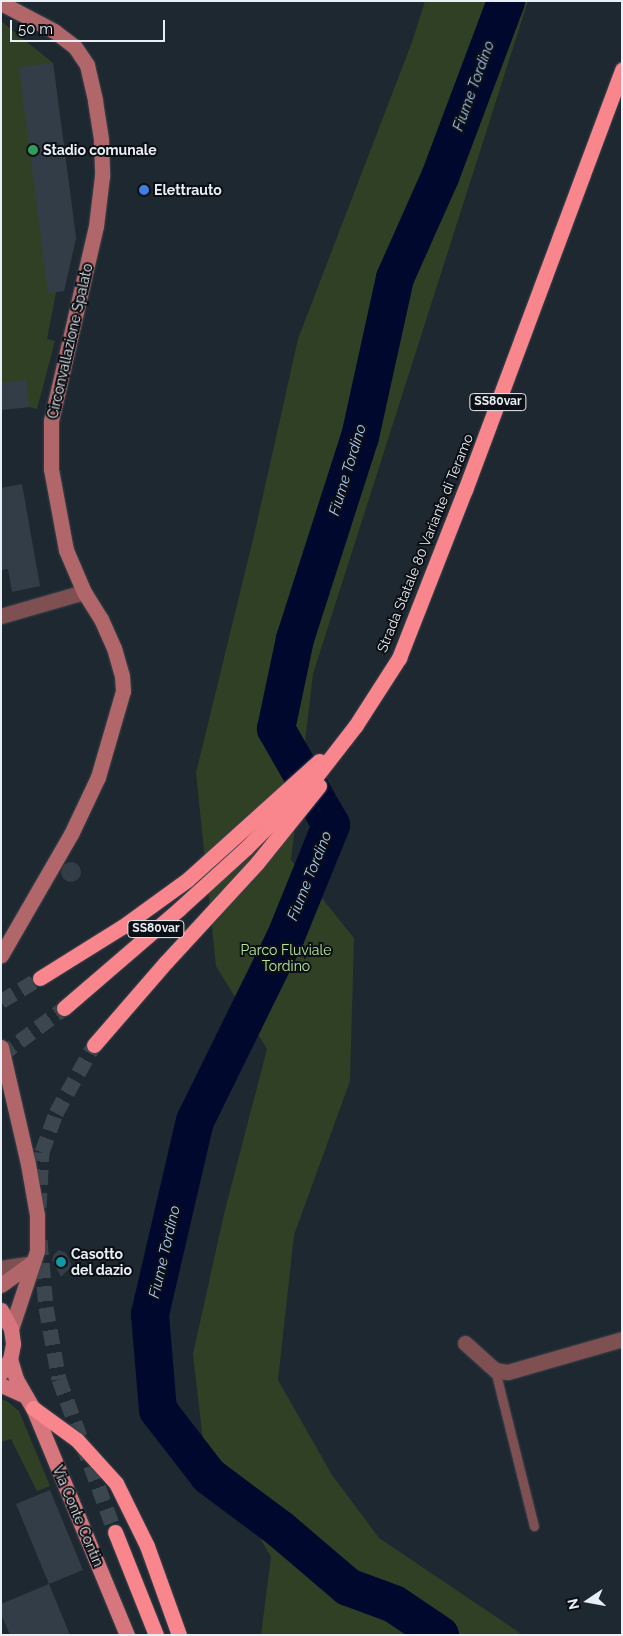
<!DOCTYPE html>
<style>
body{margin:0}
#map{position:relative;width:623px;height:1636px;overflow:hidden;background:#1e2831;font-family:Raleway,sans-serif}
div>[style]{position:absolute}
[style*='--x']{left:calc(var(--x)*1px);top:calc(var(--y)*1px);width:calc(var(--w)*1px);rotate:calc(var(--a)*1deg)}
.green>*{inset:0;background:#2f4025}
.river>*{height:38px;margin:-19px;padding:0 19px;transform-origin:19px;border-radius:19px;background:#00082e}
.building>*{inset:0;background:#333d47}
.round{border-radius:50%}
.highway-tunnel>*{height:15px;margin-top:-7.5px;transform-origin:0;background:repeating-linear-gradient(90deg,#3c464f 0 15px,transparent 0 23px)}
.roads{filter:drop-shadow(0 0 1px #3a444d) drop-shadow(0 0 1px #3a444d)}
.lane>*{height:9px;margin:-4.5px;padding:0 4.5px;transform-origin:4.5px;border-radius:4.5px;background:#7f5052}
.street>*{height:15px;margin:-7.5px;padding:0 7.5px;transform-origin:7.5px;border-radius:7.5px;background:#7f5052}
.secondary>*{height:15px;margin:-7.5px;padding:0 7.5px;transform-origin:7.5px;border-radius:7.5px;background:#b1666a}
.primary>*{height:15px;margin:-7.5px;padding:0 7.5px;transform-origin:7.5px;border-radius:7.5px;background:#d7767d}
.highway>*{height:15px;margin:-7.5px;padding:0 7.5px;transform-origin:7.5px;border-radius:7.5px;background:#f9858d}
.dots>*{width:14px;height:14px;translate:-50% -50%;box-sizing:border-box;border:2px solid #0c1014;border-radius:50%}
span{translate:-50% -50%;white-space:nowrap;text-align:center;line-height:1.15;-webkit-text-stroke:4px #0c1014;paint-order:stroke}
.shield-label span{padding:1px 4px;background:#0c1014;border:1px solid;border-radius:4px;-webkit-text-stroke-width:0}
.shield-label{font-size:12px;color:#e9eff6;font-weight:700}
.poi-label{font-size:14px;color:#e9eff6;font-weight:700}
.left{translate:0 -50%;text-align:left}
.street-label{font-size:14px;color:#e9eff6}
.park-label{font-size:14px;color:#b8e79c}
.water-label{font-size:15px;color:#acc8f2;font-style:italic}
.frame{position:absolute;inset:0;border:2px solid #e9eff6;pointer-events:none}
.north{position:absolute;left:563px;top:1576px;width:50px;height:50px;-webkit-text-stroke:4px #0c1014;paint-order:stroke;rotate:258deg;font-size:14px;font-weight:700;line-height:20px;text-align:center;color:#e9eff6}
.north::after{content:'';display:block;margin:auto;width:18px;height:22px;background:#e9eff6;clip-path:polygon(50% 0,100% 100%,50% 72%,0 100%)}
.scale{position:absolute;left:10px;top:20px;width:155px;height:22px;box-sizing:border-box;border:2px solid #e9eff6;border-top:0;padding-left:6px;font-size:15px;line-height:18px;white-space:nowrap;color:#e9eff6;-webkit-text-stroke:4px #0c1014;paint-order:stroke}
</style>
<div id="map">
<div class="green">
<div style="clip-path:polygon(425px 1px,528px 1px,313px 674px,291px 860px,354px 938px,350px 1081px,294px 1235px,278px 1380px,332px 1475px,379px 1538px,523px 1635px,261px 1635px,271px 1557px,203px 1441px,193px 1354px,224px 1214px,267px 1049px,216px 966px,196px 773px,255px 531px,298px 339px,412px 42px)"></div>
<div style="clip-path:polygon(1px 21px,53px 63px,76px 238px,64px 291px,56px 292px,47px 339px,55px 341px,37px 409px,29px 407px,1px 410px)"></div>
<div style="clip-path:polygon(1px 1399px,7px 1401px,19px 1411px,50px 1486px,37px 1491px,11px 1439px,1px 1442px)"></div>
</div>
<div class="river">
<div style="--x:440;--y:1635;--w:55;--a:-146"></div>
<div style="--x:394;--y:1604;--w:49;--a:-159.7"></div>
<div style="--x:348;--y:1587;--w:89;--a:-139.5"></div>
<div style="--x:280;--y:1529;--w:89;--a:-143.3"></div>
<div style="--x:209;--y:1476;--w:83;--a:-127.7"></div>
<div style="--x:158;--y:1410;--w:96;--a:-94.8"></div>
<div style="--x:150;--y:1314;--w:198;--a:-76.9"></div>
<div style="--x:195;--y:1121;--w:206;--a:-63.8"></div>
<div style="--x:286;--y:936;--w:120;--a:-67.9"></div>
<div style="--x:331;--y:825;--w:111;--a:-119.8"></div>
<div style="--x:276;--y:729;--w:92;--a:-78.1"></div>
<div style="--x:295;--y:639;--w:212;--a:-72.2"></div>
<div style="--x:360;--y:437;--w:163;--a:-77.6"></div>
<div style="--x:395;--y:278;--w:111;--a:-66"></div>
<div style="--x:440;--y:177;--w:188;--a:-69.4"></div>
</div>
<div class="building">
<div style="clip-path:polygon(53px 63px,76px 238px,64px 291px,48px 293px,19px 67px)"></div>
<div style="clip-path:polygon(26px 380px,29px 407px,1px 410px,1px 383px)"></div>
<div style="clip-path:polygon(22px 484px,40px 586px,12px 592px,8px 569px,1px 570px,1px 488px)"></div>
<div class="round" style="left:61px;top:862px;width:20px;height:20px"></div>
<div style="clip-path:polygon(59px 1250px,66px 1253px,71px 1264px,70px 1268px,61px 1277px,52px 1260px,54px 1254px)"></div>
<div style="clip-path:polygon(50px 1490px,83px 1570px,49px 1584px,16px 1504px)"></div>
<div style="clip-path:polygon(49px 1584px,70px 1635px,10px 1635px,1px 1614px,1px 1604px)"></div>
</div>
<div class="highway-tunnel">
<div style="--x:1;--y:1001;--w:45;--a:-30.5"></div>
<div style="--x:1;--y:1055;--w:79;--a:-36.7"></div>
<div style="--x:39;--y:1207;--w:55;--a:-86.9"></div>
<div style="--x:42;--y:1152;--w:41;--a:-70.3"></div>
<div style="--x:56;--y:1113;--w:78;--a:-60.8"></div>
<div style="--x:40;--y:1240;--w:67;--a:84.9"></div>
<div style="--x:46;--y:1307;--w:73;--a:79.8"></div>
<div style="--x:59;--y:1379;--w:163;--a:69.9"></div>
</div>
<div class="roads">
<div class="lane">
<div style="--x:495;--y:1370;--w:161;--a:76"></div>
</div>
<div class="street">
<div style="--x:1;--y:616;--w:86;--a:-16.1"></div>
<div style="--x:1;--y:1268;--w:30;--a:-9"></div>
<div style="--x:465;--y:1343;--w:40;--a:42"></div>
<div style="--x:495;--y:1370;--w:13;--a:9"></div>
<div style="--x:508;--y:1372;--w:119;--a:-16.1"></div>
</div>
<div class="secondary">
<div style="--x:1;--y:3;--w:60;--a:27.8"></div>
<div style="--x:54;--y:31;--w:26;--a:37"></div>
<div style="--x:75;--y:47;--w:22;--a:56"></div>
<div style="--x:87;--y:65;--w:37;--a:77"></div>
<div style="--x:95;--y:101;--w:39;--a:81"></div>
<div style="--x:101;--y:140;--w:36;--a:88"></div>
<div style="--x:102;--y:176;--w:50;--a:96.8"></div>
<div style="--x:96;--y:226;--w:200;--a:103"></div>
<div style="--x:51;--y:421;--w:48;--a:90"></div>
<div style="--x:51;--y:469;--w:82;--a:79.5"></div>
<div style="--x:66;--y:550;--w:46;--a:66.8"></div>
<div style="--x:84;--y:592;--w:32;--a:58"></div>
<div style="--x:101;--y:619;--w:32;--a:66"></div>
<div style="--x:114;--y:648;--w:29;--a:74"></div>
<div style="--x:122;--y:676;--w:15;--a:86"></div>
<div style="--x:123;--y:691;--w:90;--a:106.2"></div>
<div style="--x:98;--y:777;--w:63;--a:115.3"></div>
<div style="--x:71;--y:834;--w:140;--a:120"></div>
<div style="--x:1;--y:1047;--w:120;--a:77"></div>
<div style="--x:28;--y:1164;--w:52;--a:80"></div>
<div style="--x:37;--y:1215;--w:36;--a:90"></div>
<div style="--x:37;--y:1251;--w:82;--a:108.4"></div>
<div style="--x:1;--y:1285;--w:37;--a:-36"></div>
</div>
<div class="primary">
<div style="--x:1;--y:1310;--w:21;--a:62"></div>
<div style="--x:11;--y:1329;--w:15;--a:82"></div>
<div style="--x:13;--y:1344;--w:15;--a:101"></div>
<div style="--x:10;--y:1359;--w:17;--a:123"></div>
<div style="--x:10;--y:1359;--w:21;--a:73"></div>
<div style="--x:16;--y:1379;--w:34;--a:60"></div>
<div style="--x:33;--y:1408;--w:246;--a:67.5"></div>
<div style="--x:1;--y:1385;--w:27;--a:24"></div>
</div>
<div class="highway">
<div style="--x:40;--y:978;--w:97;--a:-31.9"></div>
<div style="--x:122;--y:927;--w:80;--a:-35.9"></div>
<div style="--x:187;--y:880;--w:178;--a:-42"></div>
<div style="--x:64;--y:1008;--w:152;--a:-40.7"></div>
<div style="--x:179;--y:909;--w:91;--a:-42.3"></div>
<div style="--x:246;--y:848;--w:92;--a:-45"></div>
<div style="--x:311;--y:783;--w:73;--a:-52.2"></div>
<div style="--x:356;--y:725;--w:80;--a:-57.3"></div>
<div style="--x:399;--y:658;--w:180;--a:-68.6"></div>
<div style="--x:465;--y:490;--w:449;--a:-69.5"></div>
<div style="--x:94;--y:1045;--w:110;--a:-49.1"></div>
<div style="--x:166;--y:962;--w:134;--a:-47.4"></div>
<div style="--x:257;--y:863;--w:99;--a:-51.2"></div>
<div style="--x:33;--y:1408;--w:54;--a:36"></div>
<div style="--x:77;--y:1440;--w:58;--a:47.8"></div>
<div style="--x:116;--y:1483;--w:70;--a:63.8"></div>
<div style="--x:147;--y:1546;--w:95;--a:70.2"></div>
<div style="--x:115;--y:1532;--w:111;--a:68.3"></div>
</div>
</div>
<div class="dots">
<div style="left:33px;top:150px;background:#2e9e5b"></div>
<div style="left:144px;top:190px;background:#3f7fe0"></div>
<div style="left:61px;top:1262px;background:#0f9aa8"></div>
</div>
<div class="shield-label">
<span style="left:498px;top:402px">SS80var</span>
<span style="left:156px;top:929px">SS80var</span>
</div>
<div class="poi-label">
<span class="left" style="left:43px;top:150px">Stadio comunale</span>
<span class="left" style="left:154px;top:190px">Elettrauto</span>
<span class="left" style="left:71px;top:1262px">Casotto<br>del dazio</span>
</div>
<div class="street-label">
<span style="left:70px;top:341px;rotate:-77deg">Circonvallazione Spalato</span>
<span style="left:425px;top:543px;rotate:-68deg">Strada Statale 80 Variante di Teramo</span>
<span style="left:78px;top:1516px;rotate:67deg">Via Conte Contin</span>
</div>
<div class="park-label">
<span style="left:286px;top:958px">Parco Fluviale<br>Tordino</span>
</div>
<div class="water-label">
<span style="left:474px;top:86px;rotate:-70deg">Fiume Tordino</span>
<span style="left:348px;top:470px;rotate:-73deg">Fiume Tordino</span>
<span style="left:310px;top:876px;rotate:-68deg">Fiume Tordino</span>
<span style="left:165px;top:1252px;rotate:-77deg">Fiume Tordino</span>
</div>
<div class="frame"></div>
<div class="north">N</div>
<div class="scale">50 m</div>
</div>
